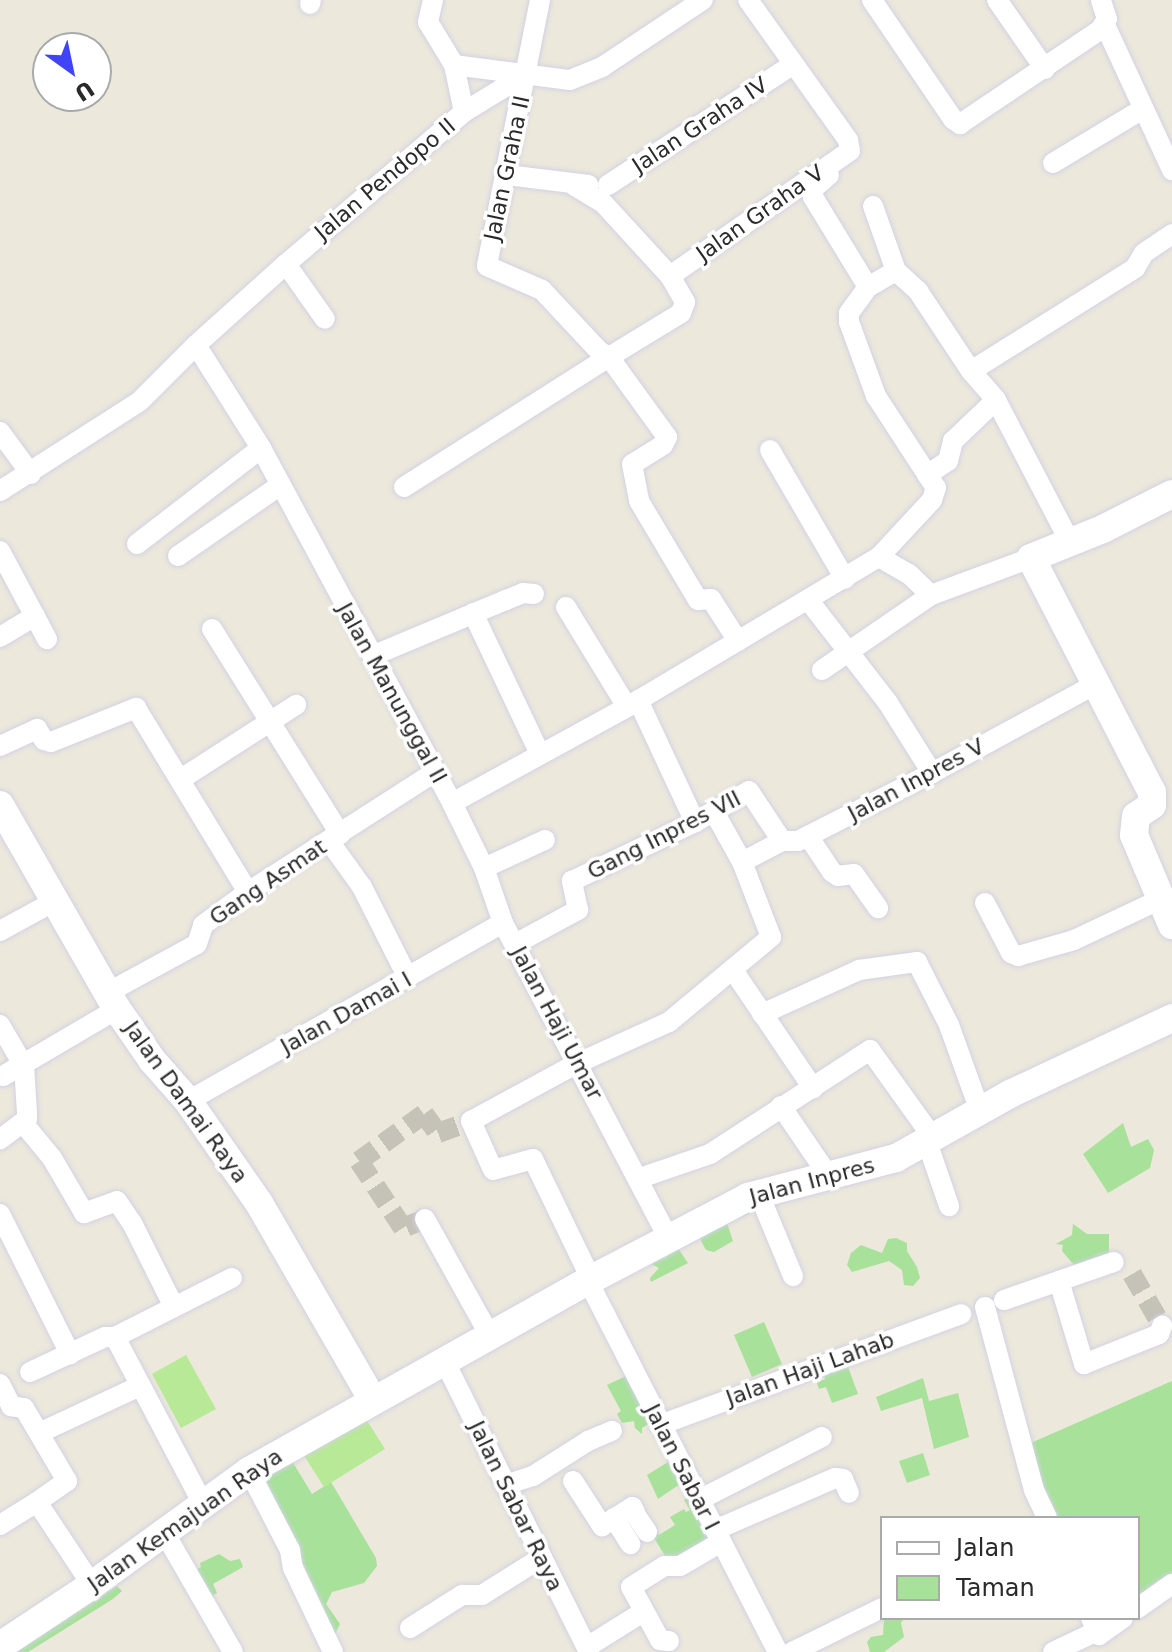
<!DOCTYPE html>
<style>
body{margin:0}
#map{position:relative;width:1172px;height:1652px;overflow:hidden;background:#ece8dc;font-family:"DejaVu Sans",sans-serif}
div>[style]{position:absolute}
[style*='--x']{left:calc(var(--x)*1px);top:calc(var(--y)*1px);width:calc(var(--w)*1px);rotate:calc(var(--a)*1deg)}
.green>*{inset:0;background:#a7e19a}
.pitch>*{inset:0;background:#b8e996}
.street-tunnel>*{height:20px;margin-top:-10px;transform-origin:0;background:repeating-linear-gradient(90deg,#c5c2b8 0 20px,transparent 0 30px)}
.roads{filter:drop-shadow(0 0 2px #d2d2e3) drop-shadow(0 0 2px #d2d2e3)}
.street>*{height:20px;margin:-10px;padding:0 10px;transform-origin:10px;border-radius:10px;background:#fff}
.secondary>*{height:28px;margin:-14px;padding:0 14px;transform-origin:14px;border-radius:14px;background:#fff}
span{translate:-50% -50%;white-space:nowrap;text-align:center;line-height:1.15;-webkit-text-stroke:7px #fff;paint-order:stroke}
.street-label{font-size:22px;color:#2a2a2a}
.legend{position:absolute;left:880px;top:1516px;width:260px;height:104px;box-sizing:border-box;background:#fff;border:2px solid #aaa;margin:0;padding:10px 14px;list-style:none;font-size:24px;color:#2a2a2a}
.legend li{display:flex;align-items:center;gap:16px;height:40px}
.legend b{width:40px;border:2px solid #aaa}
.north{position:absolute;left:32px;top:32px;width:80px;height:80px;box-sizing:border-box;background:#fff;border:2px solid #aaa;border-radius:50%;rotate:147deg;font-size:22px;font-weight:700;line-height:32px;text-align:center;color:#2a2a2a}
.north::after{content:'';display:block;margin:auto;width:28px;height:36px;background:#3f44f6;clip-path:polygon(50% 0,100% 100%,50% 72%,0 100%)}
</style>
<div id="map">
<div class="green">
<div style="clip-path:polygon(1123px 1123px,1131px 1147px,1148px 1139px,1154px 1150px,1150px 1168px,1108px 1193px,1083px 1154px)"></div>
<div style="clip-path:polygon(745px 1207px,751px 1213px,727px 1223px,733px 1241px,714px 1252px,706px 1250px,699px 1237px)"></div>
<div style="clip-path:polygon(1073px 1224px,1087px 1234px,1109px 1234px,1109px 1255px,1074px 1265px,1062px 1251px,1063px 1245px,1056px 1244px,1072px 1235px)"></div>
<div style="clip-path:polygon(896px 1238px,907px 1243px,907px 1251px,917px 1267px,920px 1278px,913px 1286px,904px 1285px,902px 1270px,889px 1261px,852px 1272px,847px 1265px,851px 1253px,861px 1245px,882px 1253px,888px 1239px)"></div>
<div style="clip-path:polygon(675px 1244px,688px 1263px,651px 1282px,650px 1278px,659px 1268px,651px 1264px,660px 1254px,665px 1258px,668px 1255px,664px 1250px)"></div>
<div style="clip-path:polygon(764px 1322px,782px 1364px,752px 1377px,734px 1335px)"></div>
<div style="clip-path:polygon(861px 1354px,864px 1361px,848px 1367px,858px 1394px,832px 1403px,826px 1387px,819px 1389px,817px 1383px,825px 1379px,822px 1368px)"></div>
<div style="clip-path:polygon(626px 1376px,650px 1423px,642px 1428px,642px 1434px,635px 1428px,634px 1421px,622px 1423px,617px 1414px,621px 1411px,607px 1385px)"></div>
<div style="clip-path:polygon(923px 1378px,929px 1401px,958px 1393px,969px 1437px,934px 1449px,922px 1398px,881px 1411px,876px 1397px)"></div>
<div style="clip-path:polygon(1172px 1381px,1172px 1582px,1138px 1606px,1138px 1518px,1048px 1518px,1024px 1446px)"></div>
<div style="clip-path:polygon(923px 1453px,930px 1475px,907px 1483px,899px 1461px)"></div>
<div style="clip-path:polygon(292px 1461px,312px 1494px,331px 1482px,376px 1558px,377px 1566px,364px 1583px,332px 1592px,326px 1604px,340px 1624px,335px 1634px,264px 1478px)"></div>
<div style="clip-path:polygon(668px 1462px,680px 1484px,658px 1499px,647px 1475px)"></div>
<div style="clip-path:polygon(688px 1497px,713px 1542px,670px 1564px,654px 1538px,652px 1524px,659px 1535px,675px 1525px,670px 1517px,684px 1509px,686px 1512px,690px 1510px,684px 1500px)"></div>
<div style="clip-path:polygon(219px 1554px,230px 1561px,240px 1559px,243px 1567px,213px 1584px,217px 1593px,206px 1600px,192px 1572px,201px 1567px,200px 1563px)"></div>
<div style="clip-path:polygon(117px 1586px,122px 1591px,113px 1599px,28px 1652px,13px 1652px)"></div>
<div style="clip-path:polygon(884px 1618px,904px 1618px,901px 1623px,904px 1637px,884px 1652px,870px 1652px,867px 1642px,871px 1637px,883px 1635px)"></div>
</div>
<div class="pitch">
<div style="clip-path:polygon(186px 1355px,216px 1409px,181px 1428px,152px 1374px)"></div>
<div style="clip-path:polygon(364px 1416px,385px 1449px,324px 1487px,303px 1454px)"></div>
</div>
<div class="street-tunnel">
<div style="--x:425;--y:1219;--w:24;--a:158"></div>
<div style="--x:403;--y:1228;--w:80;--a:-123.3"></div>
<div style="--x:359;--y:1161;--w:80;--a:-35.9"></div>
<div style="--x:424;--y:1114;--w:24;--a:54"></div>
<div style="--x:438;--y:1133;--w:35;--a:-20"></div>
<div style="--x:1132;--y:1274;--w:60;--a:60"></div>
</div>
<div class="roads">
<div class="street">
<div style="--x:433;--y:0;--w:23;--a:103"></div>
<div style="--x:428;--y:22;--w:50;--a:58.8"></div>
<div style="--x:454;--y:65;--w:48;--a:78"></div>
<div style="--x:540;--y:0;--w:271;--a:101.3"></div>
<div style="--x:487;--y:266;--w:60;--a:23.6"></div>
<div style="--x:542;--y:290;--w:83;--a:46.9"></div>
<div style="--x:599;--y:351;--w:12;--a:31"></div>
<div style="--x:609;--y:357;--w:84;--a:-31.4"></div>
<div style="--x:681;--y:313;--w:12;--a:-70"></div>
<div style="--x:685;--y:302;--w:30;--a:-120"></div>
<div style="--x:670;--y:276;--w:99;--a:-132.5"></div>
<div style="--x:603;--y:203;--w:33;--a:-149"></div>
<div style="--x:872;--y:0;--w:144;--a:55.8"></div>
<div style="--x:953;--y:119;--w:9;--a:36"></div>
<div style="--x:960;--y:124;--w:169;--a:-33.9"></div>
<div style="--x:1100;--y:30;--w:13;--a:-58"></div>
<div style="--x:1107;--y:19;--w:20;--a:-108"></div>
<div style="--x:997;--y:0;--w:84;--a:55.2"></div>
<div style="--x:310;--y:4;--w:4;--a:-76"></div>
<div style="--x:1105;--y:25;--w:160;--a:65.2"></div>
<div style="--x:454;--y:65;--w:117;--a:7.4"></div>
<div style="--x:570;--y:80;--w:35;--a:-22"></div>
<div style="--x:602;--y:67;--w:121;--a:-33.6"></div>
<div style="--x:1053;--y:163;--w:105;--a:-31"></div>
<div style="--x:507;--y:175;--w:82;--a:7"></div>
<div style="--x:829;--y:175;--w:21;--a:139"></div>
<div style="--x:813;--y:189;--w:8;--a:90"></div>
<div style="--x:813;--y:197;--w:105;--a:58.6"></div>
<div style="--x:608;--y:185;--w:220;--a:-33.1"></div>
<div style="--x:873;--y:206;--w:69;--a:70.5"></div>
<div style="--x:896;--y:271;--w:30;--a:42"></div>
<div style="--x:918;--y:291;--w:96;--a:56.5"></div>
<div style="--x:971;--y:371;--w:38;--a:49"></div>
<div style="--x:996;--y:400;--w:160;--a:62.5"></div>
<div style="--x:286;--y:264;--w:67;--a:54.7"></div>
<div style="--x:670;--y:276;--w:219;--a:-34.8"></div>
<div style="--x:850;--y:151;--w:11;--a:-100"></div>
<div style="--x:848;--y:140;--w:172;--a:-125.5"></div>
<div style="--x:196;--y:345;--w:121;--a:-42"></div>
<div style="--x:286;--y:264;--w:234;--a:-40.5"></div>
<div style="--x:464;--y:112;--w:73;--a:-31.5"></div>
<div style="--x:971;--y:371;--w:194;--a:-32.1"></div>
<div style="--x:1135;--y:268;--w:17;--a:-59"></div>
<div style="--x:1144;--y:253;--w:34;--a:-34"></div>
<div style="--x:0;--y:432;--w:52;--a:53.6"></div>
<div style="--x:770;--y:450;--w:149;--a:59.8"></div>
<div style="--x:927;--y:475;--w:25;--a:-34"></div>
<div style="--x:948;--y:461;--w:21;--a:-76"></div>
<div style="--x:953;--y:441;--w:59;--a:-43.6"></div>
<div style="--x:404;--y:487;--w:243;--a:-32.4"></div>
<div style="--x:609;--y:357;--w:99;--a:54.1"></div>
<div style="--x:667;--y:437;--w:9;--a:117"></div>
<div style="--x:663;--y:445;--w:36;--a:148"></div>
<div style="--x:632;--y:464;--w:38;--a:79"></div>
<div style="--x:639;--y:501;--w:115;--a:59.2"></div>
<div style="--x:698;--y:600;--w:13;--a:-4"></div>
<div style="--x:711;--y:599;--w:50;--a:57.3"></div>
<div style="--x:0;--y:491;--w:166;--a:-32.7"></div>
<div style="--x:140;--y:401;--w:79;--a:-45"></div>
<div style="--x:196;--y:345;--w:122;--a:57.7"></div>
<div style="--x:261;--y:448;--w:403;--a:61.7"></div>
<div style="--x:452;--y:803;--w:200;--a:-28.7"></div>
<div style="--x:627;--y:707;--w:293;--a:-30.8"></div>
<div style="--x:879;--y:557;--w:34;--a:30"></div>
<div style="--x:909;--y:574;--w:30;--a:44"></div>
<div style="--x:931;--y:595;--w:107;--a:-20.3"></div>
<div style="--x:137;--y:544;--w:157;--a:-37.7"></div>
<div style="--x:0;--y:551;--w:100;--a:61.9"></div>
<div style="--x:178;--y:556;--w:123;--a:-34.7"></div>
<div style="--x:879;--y:557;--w:78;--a:-47.1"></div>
<div style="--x:932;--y:500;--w:13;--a:-72"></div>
<div style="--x:936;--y:488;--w:110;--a:-123.1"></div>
<div style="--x:876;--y:396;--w:79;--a:-110"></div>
<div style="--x:849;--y:322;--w:9;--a:-90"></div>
<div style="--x:849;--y:313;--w:32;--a:-54"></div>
<div style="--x:868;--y:287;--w:32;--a:-30"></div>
<div style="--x:809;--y:601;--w:129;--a:52.2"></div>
<div style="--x:888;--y:703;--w:83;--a:57.8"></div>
<div style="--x:566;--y:607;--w:117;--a:58.6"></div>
<div style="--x:473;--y:613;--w:156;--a:64.6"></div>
<div style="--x:212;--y:629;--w:242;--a:58"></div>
<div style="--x:0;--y:637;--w:41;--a:-31"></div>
<div style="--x:372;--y:656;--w:145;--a:-22.7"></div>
<div style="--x:506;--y:600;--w:18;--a:-22"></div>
<div style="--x:523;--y:593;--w:11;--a:5"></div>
<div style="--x:822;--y:670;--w:132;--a:-34.5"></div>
<div style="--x:638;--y:700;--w:135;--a:65"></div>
<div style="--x:0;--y:746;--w:41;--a:-24.7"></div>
<div style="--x:37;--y:729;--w:13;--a:58"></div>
<div style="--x:44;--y:740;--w:7;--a:16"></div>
<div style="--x:51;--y:742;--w:92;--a:-21.8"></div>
<div style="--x:136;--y:708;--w:215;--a:58.7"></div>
<div style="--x:181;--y:779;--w:137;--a:-32.8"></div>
<div style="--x:452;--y:803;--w:72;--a:63.8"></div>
<div style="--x:484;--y:868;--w:58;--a:70.9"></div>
<div style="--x:503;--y:923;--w:357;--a:62.3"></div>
<div style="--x:808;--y:836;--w:43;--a:56.3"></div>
<div style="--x:832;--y:872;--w:7;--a:34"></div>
<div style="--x:838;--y:876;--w:16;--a:-7"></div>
<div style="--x:854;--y:874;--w:42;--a:54.8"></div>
<div style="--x:329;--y:841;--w:57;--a:54.3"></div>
<div style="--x:362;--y:887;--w:102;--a:63.2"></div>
<div style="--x:742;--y:862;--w:45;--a:-27.7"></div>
<div style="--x:484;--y:868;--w:67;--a:-24.7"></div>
<div style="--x:985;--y:903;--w:56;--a:62.5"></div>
<div style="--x:1011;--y:953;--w:8;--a:23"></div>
<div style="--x:1018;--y:956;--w:58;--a:-15.9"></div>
<div style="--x:1074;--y:940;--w:94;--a:-25.2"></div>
<div style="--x:0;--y:931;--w:63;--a:-28.6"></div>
<div style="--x:515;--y:944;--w:72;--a:-28.4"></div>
<div style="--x:578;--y:910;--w:30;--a:-102"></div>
<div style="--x:572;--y:881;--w:136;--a:-25.6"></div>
<div style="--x:695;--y:822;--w:62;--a:-29.9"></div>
<div style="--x:749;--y:791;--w:60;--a:56.6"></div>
<div style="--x:782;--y:841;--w:16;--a:0"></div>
<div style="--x:798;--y:841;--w:150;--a:-26.9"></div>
<div style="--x:932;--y:773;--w:187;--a:-28.5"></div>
<div style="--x:733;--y:970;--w:143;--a:55.9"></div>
<div style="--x:107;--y:993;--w:102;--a:-28.6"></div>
<div style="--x:197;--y:944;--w:20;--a:-72"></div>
<div style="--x:203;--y:925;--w:56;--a:-36.3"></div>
<div style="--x:248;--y:892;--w:222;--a:-32.7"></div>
<div style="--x:762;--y:1014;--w:107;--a:-24.4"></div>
<div style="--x:859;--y:970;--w:59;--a:-7.9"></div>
<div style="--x:917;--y:962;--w:71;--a:63.1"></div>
<div style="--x:949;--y:1025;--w:91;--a:70.2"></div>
<div style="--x:0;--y:1025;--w:48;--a:59.7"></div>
<div style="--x:24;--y:1066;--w:47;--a:86.3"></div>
<div style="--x:27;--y:1113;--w:6;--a:90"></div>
<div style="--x:27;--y:1119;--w:34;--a:143"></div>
<div style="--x:3;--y:1076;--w:132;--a:-30.4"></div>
<div style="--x:188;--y:1101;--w:362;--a:-29.5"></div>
<div style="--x:781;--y:1106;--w:87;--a:55.8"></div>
<div style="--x:23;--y:1123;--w:45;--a:50.4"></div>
<div style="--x:52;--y:1158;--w:64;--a:59.8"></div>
<div style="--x:84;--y:1213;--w:35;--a:-20"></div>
<div style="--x:117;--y:1201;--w:27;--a:56"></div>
<div style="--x:132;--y:1223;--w:94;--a:63.4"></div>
<div style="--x:927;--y:1142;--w:68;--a:71"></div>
<div style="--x:640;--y:1178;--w:74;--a:-18.9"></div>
<div style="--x:710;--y:1154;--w:191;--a:-33"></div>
<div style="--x:870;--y:1050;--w:110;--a:54.3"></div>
<div style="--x:759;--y:1194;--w:89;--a:67.5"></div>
<div style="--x:0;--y:1214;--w:157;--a:63.4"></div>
<div style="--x:425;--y:1219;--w:134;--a:60.9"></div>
<div style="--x:591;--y:1279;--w:133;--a:-115.8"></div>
<div style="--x:533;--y:1159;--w:41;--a:164.6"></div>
<div style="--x:493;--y:1170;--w:54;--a:-114.2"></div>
<div style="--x:471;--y:1121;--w:122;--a:-28.5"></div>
<div style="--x:578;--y:1063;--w:100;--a:-24.3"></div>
<div style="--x:669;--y:1022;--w:133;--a:-39.8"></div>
<div style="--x:771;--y:937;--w:80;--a:-111.1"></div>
<div style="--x:742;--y:862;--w:57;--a:-119.2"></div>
<div style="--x:588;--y:1281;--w:417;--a:62.9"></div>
<div style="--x:1059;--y:1281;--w:87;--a:73.2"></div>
<div style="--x:1084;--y:1364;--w:81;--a:-21.8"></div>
<div style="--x:1159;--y:1334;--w:9;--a:-69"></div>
<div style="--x:1004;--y:1300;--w:116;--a:-19.1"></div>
<div style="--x:985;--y:1307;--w:189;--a:75"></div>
<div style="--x:1034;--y:1490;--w:31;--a:65"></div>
<div style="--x:115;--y:1337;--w:131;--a:-26.8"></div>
<div style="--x:444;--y:1360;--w:326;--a:63.6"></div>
<div style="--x:30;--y:1372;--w:83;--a:-25"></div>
<div style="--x:105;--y:1337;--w:10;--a:0"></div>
<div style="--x:115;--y:1337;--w:189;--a:62.2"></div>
<div style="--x:0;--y:1384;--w:25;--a:63"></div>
<div style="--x:11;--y:1406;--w:13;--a:9"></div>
<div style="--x:24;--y:1408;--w:85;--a:59.5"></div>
<div style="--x:67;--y:1481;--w:37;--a:145"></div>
<div style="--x:37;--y:1502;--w:100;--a:56.5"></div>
<div style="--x:660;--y:1425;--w:321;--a:-20.2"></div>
<div style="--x:39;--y:1433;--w:111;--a:-25"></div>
<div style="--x:249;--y:1471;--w:89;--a:62.6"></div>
<div style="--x:290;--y:1550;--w:18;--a:81"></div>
<div style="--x:293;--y:1568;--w:93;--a:64.5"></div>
<div style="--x:573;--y:1481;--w:54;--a:57.2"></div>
<div style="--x:602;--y:1526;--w:36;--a:-32"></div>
<div style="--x:632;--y:1507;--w:6;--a:59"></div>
<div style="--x:505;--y:1485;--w:29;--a:-18"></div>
<div style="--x:533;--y:1476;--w:65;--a:-32.5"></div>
<div style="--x:588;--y:1441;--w:26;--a:-23"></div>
<div style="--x:699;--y:1500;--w:138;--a:-27.1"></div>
<div style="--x:637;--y:1517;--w:18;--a:56"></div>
<div style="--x:614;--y:1518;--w:31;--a:58"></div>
<div style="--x:0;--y:1525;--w:44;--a:-31.9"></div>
<div style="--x:715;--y:1530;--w:131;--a:-23.4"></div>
<div style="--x:835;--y:1478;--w:8;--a:7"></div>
<div style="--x:843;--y:1479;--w:15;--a:67"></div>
<div style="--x:164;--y:1532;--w:138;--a:60.1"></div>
<div style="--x:1138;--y:1608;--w:42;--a:-35.2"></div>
<div style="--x:1091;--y:1618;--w:19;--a:65"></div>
<div style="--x:1099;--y:1635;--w:29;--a:-35"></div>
<div style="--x:410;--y:1628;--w:62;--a:-32.4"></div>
<div style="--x:462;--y:1595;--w:20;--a:0"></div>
<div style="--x:482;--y:1595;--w:70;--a:-32.1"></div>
<div style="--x:669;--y:1641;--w:9;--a:-174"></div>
<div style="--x:660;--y:1640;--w:60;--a:-118.7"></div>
<div style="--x:631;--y:1587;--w:39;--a:-32"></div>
<div style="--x:664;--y:1566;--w:16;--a:0"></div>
<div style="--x:680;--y:1566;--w:48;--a:-30.3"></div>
<div style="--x:587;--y:1647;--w:66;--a:-32"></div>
<div style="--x:792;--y:1652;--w:100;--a:-26.1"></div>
<div style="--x:1053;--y:1652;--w:49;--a:-25.5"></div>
</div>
<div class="secondary">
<div style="--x:1172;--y:494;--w:77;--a:153.1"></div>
<div style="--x:1103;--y:529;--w:78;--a:158.1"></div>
<div style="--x:1031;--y:558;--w:263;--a:62.7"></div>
<div style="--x:1152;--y:792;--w:13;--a:90"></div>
<div style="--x:1152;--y:805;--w:19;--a:145"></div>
<div style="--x:1136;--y:816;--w:19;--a:96"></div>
<div style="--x:1134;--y:835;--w:98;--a:67.1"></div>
<div style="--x:0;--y:805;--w:235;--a:60.2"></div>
<div style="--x:117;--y:1009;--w:62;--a:55.5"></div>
<div style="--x:152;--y:1060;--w:55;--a:48.7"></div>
<div style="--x:188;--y:1101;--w:124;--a:55.2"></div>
<div style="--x:259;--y:1203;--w:226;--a:60"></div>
<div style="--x:0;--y:1646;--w:110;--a:-33.5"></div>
<div style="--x:92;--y:1585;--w:194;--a:-36"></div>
<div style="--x:249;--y:1471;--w:389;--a:-29.3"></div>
<div style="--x:588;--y:1281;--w:181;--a:-27.7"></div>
<div style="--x:748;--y:1197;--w:153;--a:-14.8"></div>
<div style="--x:896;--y:1158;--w:131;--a:-29.3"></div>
<div style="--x:1010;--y:1094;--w:179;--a:-25.1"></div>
</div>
</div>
<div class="street-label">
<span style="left:700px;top:125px;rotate:-33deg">Jalan Graha IV</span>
<span style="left:507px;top:168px;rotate:-78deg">Jalan Graha II</span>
<span style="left:385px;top:179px;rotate:-40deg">Jalan Pendopo II</span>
<span style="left:760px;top:213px;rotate:-35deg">Jalan Graha V</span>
<span style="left:392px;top:693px;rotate:61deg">Jalan Manunggal II</span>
<span style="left:916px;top:780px;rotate:-28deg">Jalan Inpres V</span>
<span style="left:664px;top:835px;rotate:-27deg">Gang Inpres VII</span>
<span style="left:268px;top:882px;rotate:-34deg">Gang Asmat</span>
<span style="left:346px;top:1013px;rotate:-29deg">Jalan Damai I</span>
<span style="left:557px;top:1023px;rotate:62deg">Jalan Haji Umar</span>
<span style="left:186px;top:1102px;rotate:54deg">Jalan Damai Raya</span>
<span style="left:812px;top:1181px;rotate:-15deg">Jalan Inpres</span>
<span style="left:810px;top:1369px;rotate:-20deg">Jalan Haji Lahab</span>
<span style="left:682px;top:1467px;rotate:63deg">Jalan Sabar I</span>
<span style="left:516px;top:1506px;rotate:64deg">Jalan Sabar Raya</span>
<span style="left:185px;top:1520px;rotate:-35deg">Jalan Kemajuan Raya</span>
</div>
<ul class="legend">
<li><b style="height:10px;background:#fff"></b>Jalan</li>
<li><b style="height:22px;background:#a7e19a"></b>Taman</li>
</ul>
<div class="north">U</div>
</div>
